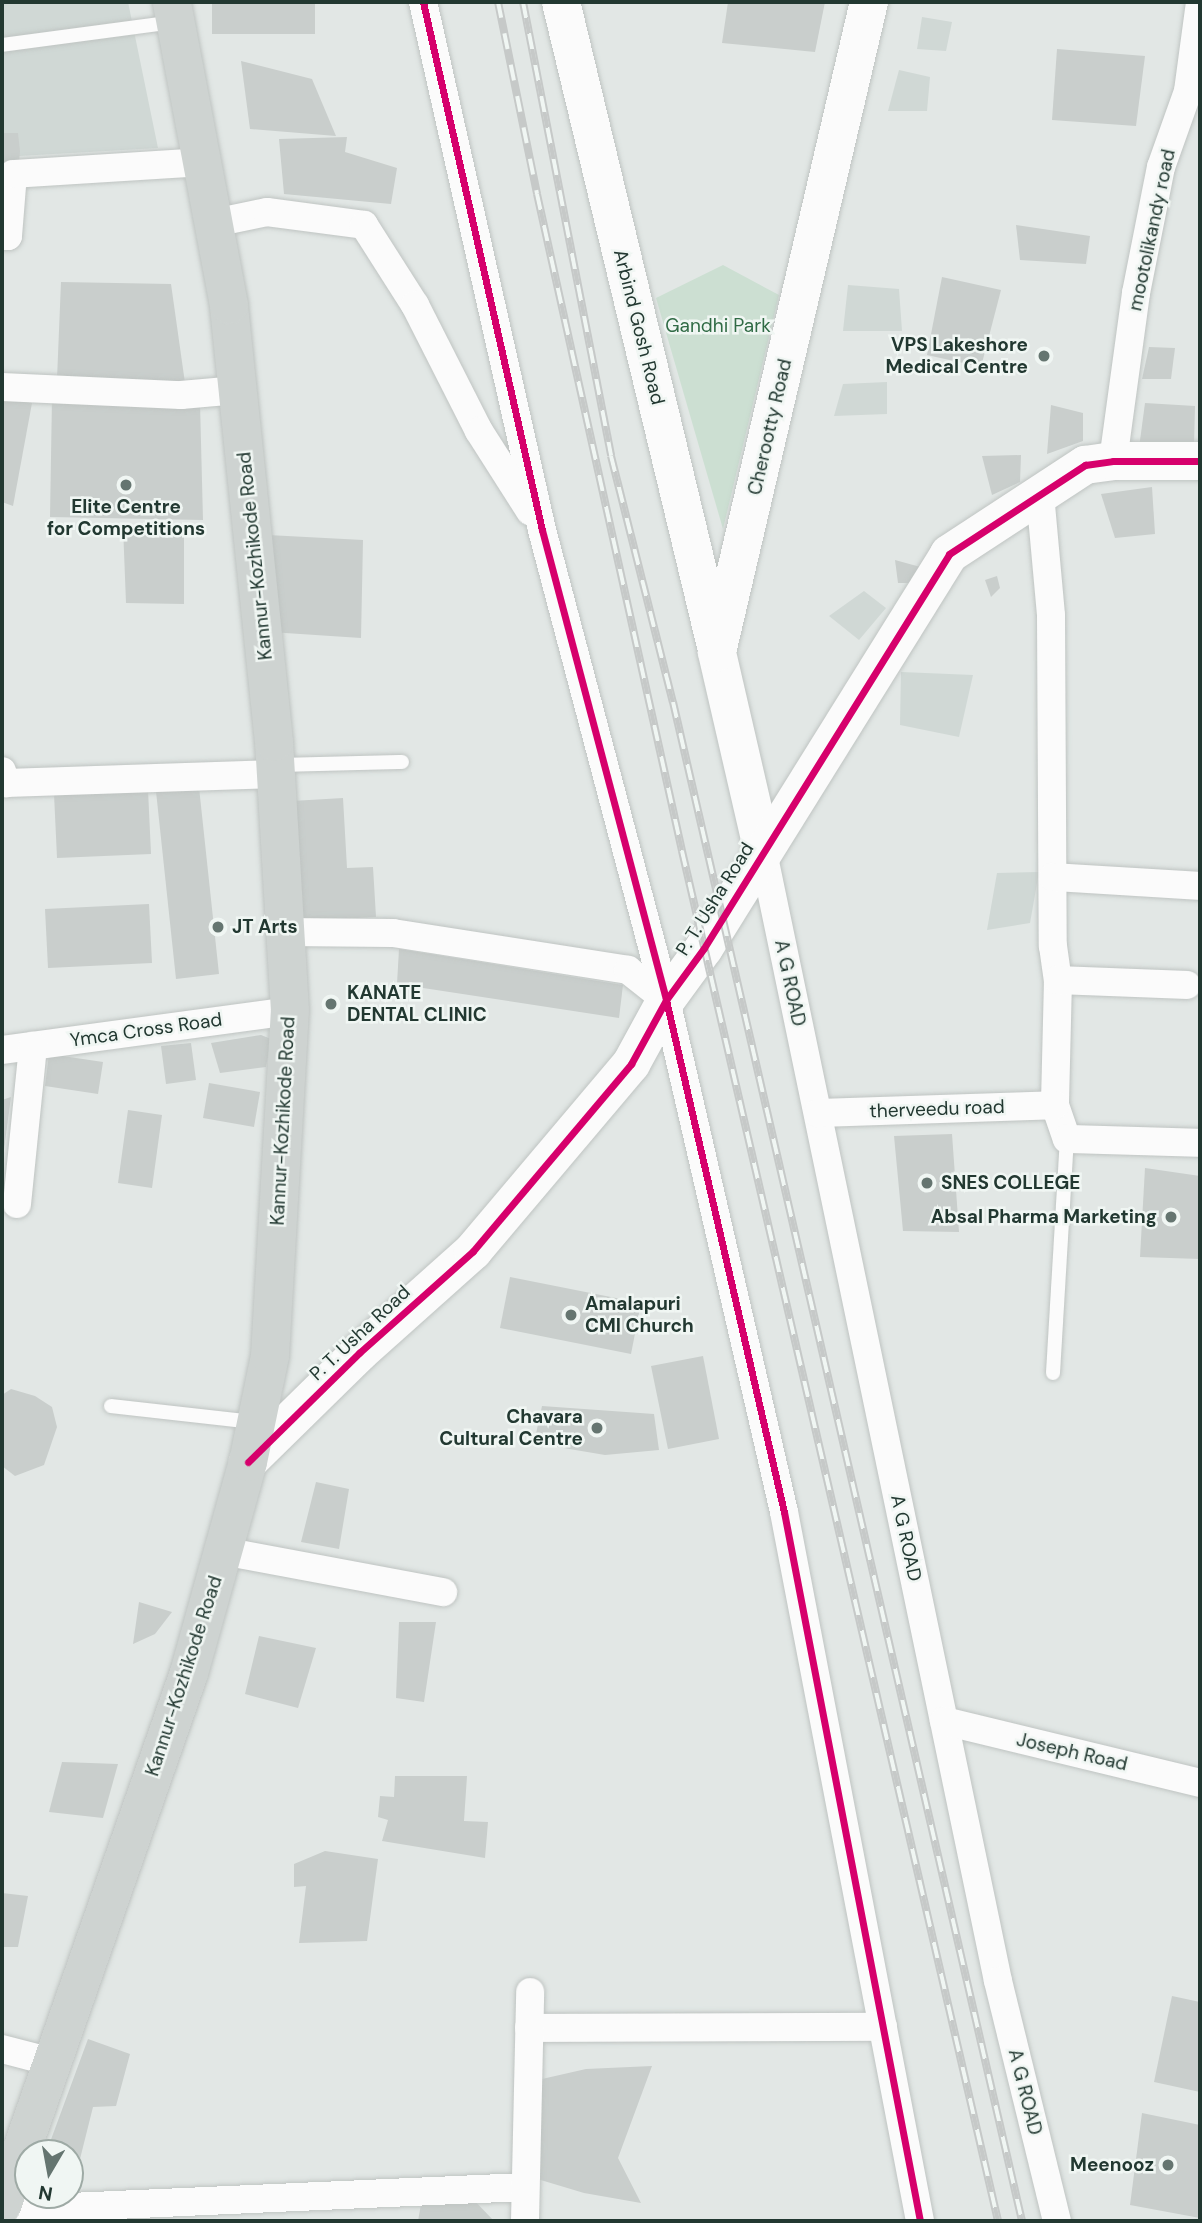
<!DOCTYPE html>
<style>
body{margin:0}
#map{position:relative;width:1202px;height:2223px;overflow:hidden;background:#e2e7e5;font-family:"DM Sans",sans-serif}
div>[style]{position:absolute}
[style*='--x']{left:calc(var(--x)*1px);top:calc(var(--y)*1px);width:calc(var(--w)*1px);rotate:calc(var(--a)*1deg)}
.built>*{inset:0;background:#d0d8d5}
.green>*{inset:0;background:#ccdfd2}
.building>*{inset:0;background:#c9cecc}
.roads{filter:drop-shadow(0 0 2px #bfc4c2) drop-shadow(0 0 2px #bfc4c2)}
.lane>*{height:14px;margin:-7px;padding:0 7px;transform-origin:7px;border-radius:7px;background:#fbfbfb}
.street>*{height:28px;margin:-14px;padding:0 14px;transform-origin:14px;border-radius:14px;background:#fbfbfb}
.secondary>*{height:38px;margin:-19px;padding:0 19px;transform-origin:19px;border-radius:19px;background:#fbfbfb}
.primary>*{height:38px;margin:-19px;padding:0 19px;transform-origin:19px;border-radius:19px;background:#ced3d1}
.rail>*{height:8px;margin-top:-4px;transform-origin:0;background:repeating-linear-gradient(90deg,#f0f6f3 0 16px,#c6c9c8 0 32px);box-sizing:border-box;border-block:2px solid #c6c9c8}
.cycleway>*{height:7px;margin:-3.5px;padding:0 3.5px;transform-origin:3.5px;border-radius:3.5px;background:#d6006c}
.dots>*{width:19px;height:19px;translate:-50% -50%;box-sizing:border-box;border:4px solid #f0f6f3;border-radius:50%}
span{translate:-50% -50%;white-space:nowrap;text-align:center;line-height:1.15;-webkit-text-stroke:5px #f0f6f3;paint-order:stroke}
.street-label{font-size:19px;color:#223831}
.park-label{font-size:19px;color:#306b45}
.poi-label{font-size:19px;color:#223831;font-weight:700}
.right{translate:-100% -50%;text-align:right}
.left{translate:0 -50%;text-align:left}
.frame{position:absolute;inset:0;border:4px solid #223831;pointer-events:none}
.north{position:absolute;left:14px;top:2139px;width:70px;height:70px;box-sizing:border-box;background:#f0f6f3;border:2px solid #9eaaa5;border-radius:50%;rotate:190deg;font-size:19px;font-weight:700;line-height:28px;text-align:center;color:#223831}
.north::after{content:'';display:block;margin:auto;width:24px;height:32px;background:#657570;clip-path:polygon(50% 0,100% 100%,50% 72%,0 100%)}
</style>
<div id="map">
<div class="built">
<div style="clip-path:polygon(2px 2px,128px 2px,158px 148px,2px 157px)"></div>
<div style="clip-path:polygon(922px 17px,952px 22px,946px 51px,917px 49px)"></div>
<div style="clip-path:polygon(899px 70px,930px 77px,927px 111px,888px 111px)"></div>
<div style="clip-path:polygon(848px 285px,899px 289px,902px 331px,843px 331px)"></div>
<div style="clip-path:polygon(887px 382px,887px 414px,834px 416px,843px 384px)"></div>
<div style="clip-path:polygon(864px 591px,886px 608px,859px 640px,829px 616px)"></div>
<div style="clip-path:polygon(901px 672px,973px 675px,959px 737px,900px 725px)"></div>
<div style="clip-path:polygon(1039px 872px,1030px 923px,987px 930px,997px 873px)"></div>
</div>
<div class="green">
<div style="clip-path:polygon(723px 265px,779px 295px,723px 529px,656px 298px)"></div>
</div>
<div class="building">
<div style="clip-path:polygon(212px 2px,315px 2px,315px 34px,212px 34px)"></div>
<div style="clip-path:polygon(728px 2px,825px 2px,815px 52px,722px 43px)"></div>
<div style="clip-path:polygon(1057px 49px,1145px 56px,1136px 126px,1052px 120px)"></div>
<div style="clip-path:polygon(241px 61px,312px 79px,336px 136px,250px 129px)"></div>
<div style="clip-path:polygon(2px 133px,18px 133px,20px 151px,17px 183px,2px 181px)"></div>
<div style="clip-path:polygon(347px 137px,345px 152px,397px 168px,391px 204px,284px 194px,279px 139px)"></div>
<div style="clip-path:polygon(1016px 225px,1090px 236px,1086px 264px,1020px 260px)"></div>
<div style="clip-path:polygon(942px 277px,1001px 290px,981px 367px,927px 355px)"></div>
<div style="clip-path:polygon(61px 282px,171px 284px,185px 383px,57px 379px)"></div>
<div style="clip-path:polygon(1149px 347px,1175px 348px,1171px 379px,1142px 379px)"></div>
<div style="clip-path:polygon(2px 396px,32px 403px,13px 506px,2px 502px)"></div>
<div style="clip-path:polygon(52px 398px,200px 403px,203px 520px,50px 517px)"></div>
<div style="clip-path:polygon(1145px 403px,1195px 406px,1194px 445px,1139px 448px)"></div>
<div style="clip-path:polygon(1051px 405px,1083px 413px,1083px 441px,1047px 454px)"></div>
<div style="clip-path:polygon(1021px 455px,1020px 482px,992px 495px,982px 456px)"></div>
<div style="clip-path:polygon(1152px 487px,1155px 534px,1115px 538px,1101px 494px)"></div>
<div style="clip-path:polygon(123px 526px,184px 526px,184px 604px,126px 603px)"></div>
<div style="clip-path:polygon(268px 535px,363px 540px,361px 638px,270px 632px)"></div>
<div style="clip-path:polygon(895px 560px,924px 568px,909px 583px,898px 583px)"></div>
<div style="clip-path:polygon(997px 576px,1000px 588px,991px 597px,985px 580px)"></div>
<div style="clip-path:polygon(198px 778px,219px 974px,176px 979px,155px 782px)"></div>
<div style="clip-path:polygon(148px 790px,151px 854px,57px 858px,54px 794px)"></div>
<div style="clip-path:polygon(343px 798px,347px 868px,373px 867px,376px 917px,300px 921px,292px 801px)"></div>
<div style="clip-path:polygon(149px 904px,152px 963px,48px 968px,45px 909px)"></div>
<div style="clip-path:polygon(399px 949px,623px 985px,619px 1018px,397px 984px)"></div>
<div style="clip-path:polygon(261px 1035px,271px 1039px,266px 1067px,220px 1073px,211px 1043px)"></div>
<div style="clip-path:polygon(191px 1043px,196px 1080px,166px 1084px,161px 1046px)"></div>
<div style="clip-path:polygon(49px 1054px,103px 1062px,98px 1094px,45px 1086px)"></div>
<div style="clip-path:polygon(209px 1083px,260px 1092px,254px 1127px,203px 1118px)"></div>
<div style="clip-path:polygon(11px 1097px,3px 1157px,2px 1157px,2px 1100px)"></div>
<div style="clip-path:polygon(128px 1110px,162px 1115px,152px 1188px,118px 1183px)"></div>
<div style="clip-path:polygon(952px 1134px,959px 1232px,903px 1231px,894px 1136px)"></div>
<div style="clip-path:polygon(1145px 1168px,1200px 1176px,1200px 1259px,1140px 1257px)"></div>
<div style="clip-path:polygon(510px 1277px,641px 1303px,631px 1354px,500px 1328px)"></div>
<div style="clip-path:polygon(703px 1356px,719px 1439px,668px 1449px,651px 1366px)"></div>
<div style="clip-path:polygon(11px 1389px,35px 1396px,52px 1407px,57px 1427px,44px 1465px,15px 1476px,2px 1466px,2px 1395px)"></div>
<div style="clip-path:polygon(542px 1406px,654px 1414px,659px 1450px,605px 1455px,534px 1443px)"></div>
<div style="clip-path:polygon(316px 1482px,349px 1489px,339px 1549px,301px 1542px)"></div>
<div style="clip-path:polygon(139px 1602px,172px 1612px,155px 1634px,133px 1644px)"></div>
<div style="clip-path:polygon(399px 1622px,436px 1622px,424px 1702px,396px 1698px)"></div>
<div style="clip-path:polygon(259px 1636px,316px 1648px,298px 1708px,245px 1694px)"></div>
<div style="clip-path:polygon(62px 1762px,118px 1764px,103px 1818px,49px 1812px)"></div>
<div style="clip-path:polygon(395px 1776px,467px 1776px,464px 1821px,488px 1822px,485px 1858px,382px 1841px,388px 1820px,378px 1817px,380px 1796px,394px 1797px)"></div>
<div style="clip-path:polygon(325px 1851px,378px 1859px,367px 1941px,299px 1943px,306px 1886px,294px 1887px,294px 1864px)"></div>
<div style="clip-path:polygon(2px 1893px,28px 1896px,18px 1947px,2px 1947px)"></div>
<div style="clip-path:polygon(1172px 1996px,1200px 2002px,1200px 2092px,1154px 2082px)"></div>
<div style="clip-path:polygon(88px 2039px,130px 2054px,116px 2106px,93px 2107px,79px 2163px,70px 2161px,70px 2153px,46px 2153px)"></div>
<div style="clip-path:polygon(652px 2066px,618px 2158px,641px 2203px,584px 2193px,534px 2178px,534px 2120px,542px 2079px,586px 2069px)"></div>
<div style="clip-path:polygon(1142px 2113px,1200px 2125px,1200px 2218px,1130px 2205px)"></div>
<div style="clip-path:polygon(423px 2193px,470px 2196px,494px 2221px,418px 2221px)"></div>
</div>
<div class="roads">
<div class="lane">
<div style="--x:2;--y:45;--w:175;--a:-7.6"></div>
<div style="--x:276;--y:765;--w:126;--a:-1.4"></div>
<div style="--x:1053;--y:1373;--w:234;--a:-86.6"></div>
<div style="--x:111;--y:1406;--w:143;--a:6.4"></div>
</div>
<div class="street">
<div style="--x:423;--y:2;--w:541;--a:77.3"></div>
<div style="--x:542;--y:530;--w:486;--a:75.2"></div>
<div style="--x:666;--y:1000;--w:525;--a:77.02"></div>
<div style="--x:784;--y:1512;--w:722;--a:79.14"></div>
<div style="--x:214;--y:223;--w:54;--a:-11.7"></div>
<div style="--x:267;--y:212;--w:98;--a:7.6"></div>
<div style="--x:364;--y:225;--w:95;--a:57.5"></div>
<div style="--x:415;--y:305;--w:141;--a:63.1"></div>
<div style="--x:479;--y:431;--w:95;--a:57.5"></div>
<div style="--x:2;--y:236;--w:6;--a:0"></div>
<div style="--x:8;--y:236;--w:62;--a:-85.4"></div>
<div style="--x:13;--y:174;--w:189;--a:-3.6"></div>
<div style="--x:2;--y:387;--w:179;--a:2.6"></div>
<div style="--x:181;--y:395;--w:57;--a:-5"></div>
<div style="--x:1113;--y:461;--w:170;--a:-82.2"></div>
<div style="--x:1136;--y:293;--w:128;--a:-78.8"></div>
<div style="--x:1161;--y:167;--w:81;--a:-70.4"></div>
<div style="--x:1188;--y:91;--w:90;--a:-82.3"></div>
<div style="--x:1040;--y:494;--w:122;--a:84.8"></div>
<div style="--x:1051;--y:616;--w:330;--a:89.7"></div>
<div style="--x:1053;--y:946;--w:34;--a:82"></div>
<div style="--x:1058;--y:980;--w:125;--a:91.4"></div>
<div style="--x:1055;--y:1105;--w:36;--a:71"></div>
<div style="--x:1067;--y:1139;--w:133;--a:1.7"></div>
<div style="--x:2;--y:771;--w:13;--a:72"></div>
<div style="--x:6;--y:783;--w:270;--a:-1.9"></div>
<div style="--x:763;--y:852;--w:1153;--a:78.24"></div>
<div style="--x:998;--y:1981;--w:247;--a:76.2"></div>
<div style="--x:1053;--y:877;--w:147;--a:3.5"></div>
<div style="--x:285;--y:932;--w:108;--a:0.5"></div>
<div style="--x:393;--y:933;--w:238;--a:8.9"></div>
<div style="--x:628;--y:970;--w:48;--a:38.3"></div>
<div style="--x:1058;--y:980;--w:129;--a:2.2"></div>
<div style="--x:2;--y:1050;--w:291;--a:-7.7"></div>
<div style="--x:818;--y:1113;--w:237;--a:-1.9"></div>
<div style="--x:17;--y:1204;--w:159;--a:-84.2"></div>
<div style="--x:223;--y:1551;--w:224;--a:10.6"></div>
<div style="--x:944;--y:1721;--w:263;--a:13.6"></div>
<div style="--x:529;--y:2028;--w:354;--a:-0.2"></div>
<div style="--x:2;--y:2049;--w:52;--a:14.6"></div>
<div style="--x:2;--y:2210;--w:523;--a:-2.52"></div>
<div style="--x:525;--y:2221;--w:229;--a:-88.7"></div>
</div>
<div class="secondary">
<div style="--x:561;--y:2;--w:662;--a:76.47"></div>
<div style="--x:763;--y:852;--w:205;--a:-103"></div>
<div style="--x:717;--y:652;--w:668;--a:-76.84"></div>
<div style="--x:248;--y:1462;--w:156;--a:-44.5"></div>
<div style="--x:359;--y:1353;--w:153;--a:-41.8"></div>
<div style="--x:473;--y:1251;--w:245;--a:-49.8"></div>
<div style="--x:631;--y:1064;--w:73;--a:-61.3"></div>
<div style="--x:666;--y:1000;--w:64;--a:-53.8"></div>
<div style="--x:704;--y:948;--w:464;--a:-58.1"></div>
<div style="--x:949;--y:554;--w:163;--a:-33.2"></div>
<div style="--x:1085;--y:465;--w:28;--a:-8"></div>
<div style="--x:1113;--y:461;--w:87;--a:0"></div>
</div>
<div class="primary">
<div style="--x:2;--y:2206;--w:565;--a:-70.67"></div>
<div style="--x:189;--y:1673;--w:219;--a:-74.4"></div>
<div style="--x:248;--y:1462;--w:108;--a:-78.3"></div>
<div style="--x:270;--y:1356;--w:346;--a:-86.7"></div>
<div style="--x:290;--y:1011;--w:269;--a:-93.4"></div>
<div style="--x:274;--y:742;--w:439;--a:-95.9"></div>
<div style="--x:229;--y:305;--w:308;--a:-100.7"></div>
</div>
</div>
<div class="rail">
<div style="--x:498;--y:2;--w:196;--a:78.5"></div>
<div style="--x:537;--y:194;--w:673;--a:77.55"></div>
<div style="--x:682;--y:851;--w:1406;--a:77.01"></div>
<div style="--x:523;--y:2;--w:462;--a:79"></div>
<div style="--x:611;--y:456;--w:254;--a:75.9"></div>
<div style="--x:673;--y:702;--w:1559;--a:77.06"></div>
</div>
<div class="cycleway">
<div style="--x:423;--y:2;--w:541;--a:77.3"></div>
<div style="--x:542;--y:530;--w:486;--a:75.2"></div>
<div style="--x:666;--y:1000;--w:525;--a:77.02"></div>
<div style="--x:784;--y:1512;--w:722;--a:79.14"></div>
<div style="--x:248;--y:1462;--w:156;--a:-44.5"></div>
<div style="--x:359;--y:1353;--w:153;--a:-41.8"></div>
<div style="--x:473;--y:1251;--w:245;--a:-49.8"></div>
<div style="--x:631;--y:1064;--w:73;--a:-61.3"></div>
<div style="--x:666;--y:1000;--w:64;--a:-53.8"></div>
<div style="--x:704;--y:948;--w:464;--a:-58.1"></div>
<div style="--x:949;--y:554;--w:163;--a:-33.2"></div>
<div style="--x:1085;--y:465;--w:28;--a:-8"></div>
<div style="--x:1113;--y:461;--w:87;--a:0"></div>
</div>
<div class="dots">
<div style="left:1044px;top:356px;background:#657570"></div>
<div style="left:126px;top:485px;background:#657570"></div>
<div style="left:218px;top:927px;background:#657570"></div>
<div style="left:331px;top:1004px;background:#657570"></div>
<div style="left:927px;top:1183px;background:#657570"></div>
<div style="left:1171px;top:1217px;background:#657570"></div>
<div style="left:571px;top:1315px;background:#657570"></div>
<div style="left:597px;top:1428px;background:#657570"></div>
<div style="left:1168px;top:2165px;background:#657570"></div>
</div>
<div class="street-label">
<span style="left:1152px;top:230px;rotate:-78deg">mootolikandy road</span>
<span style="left:639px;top:327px;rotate:76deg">Arbind Gosh Road</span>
<span style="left:770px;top:427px;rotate:-77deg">Cherootty Road</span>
<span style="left:255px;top:556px;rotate:-96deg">Kannur-Kozhikode Road</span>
<span style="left:715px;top:899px;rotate:-58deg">P. T. Usha Road</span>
<span style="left:790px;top:983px;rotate:78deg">A G ROAD</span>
<span style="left:146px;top:1030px;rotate:-8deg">Ymca Cross Road</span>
<span style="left:937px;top:1109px;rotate:-2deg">therveedu road</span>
<span style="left:283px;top:1121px;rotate:-87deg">Kannur-Kozhikode Road</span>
<span style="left:360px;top:1333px;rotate:-43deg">P. T. Usha Road</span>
<span style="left:906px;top:1538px;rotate:78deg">A G ROAD</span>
<span style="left:184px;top:1676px;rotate:-72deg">Kannur-Kozhikode Road</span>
<span style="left:1072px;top:1752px;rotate:13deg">Joseph Road</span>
<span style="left:1025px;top:2092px;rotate:76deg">A G ROAD</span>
</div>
<div class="park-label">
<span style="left:718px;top:326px">Gandhi Park</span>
</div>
<div class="poi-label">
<span class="right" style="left:1028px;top:356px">VPS Lakeshore<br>Medical Centre</span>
<span style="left:126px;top:518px">Elite Centre<br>for Competitions</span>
<span class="left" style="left:232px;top:927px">JT Arts</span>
<span class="left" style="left:347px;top:1004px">KANATE<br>DENTAL CLINIC</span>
<span class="left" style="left:941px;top:1183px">SNES COLLEGE</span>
<span class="right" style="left:1157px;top:1217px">Absal Pharma Marketing</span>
<span class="left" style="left:585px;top:1315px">Amalapuri<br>CMI Church</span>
<span class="right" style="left:583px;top:1428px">Chavara<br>Cultural Centre</span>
<span class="right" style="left:1154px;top:2165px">Meenooz</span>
</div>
<div class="frame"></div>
<div class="north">N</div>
</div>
